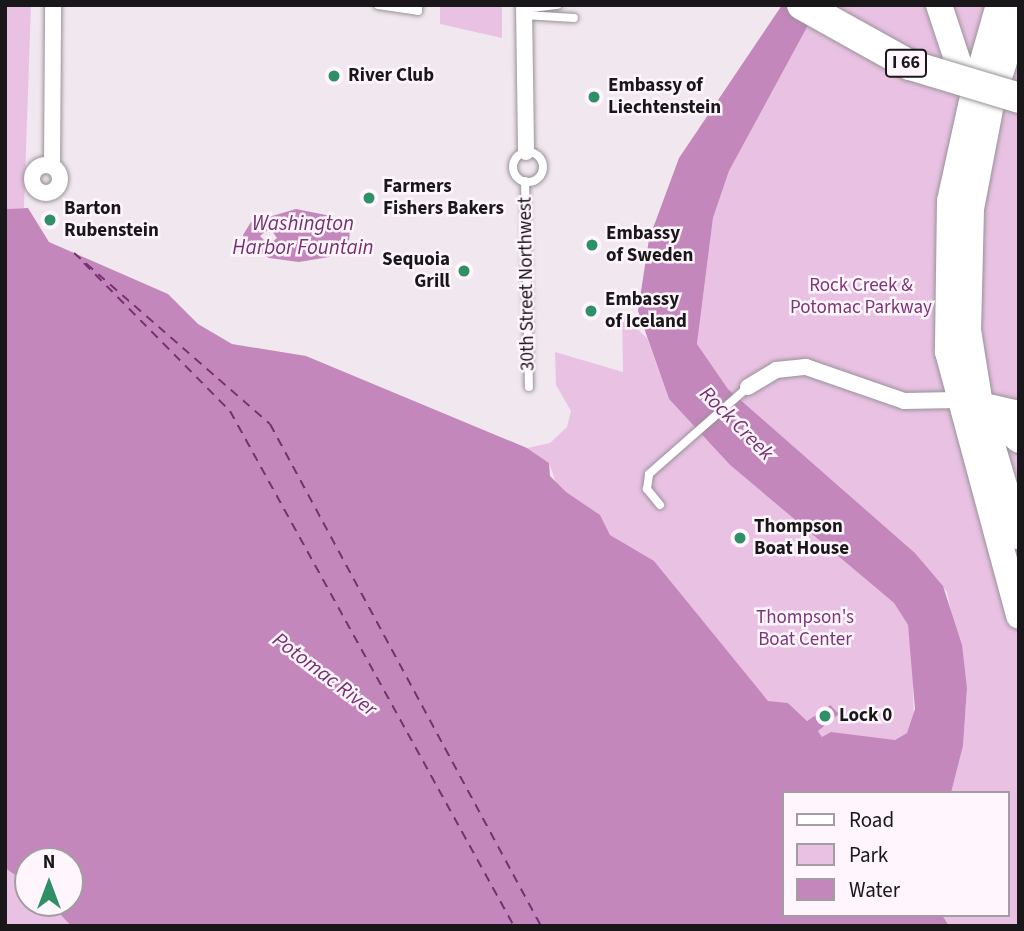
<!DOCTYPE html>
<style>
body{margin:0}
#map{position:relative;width:1024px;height:931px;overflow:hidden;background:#f1e8ef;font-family:"Source Sans 3",sans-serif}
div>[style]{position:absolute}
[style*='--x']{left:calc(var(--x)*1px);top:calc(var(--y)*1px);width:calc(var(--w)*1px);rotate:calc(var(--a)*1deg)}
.green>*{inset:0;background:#e9c2e3}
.water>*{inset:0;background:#c487bc}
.ferry>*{height:2px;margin-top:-1px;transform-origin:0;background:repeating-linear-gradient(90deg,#782f71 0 9px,transparent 0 16px)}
.roads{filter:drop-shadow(0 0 2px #999198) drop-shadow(0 0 2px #999198)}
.lane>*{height:8px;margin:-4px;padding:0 4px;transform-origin:4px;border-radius:4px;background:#fff}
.lane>.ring{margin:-4px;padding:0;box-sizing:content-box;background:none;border:8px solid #fff;border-radius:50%}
.street>*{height:16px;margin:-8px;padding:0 8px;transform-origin:8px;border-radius:8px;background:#fff}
.street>.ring{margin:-8px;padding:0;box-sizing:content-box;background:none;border:16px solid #fff;border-radius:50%}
.primary>*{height:26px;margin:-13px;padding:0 13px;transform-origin:13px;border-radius:13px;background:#fff}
.bridges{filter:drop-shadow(0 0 2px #999198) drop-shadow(0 0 2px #999198)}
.highway-bridge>*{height:30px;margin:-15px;padding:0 15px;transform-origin:15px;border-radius:15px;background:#fff}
.dots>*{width:19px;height:19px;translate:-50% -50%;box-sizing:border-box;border:4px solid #fef5fd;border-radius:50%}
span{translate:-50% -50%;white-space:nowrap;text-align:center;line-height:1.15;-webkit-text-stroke:5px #fef5fd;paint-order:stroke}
.shield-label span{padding:2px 5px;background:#fef5fd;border:2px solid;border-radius:5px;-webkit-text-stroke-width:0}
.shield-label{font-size:18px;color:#1a171a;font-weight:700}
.poi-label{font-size:19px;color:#1a171a;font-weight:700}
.left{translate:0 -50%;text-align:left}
.right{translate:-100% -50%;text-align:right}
.street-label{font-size:19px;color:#1a171a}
.park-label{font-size:19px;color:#7e3577}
.water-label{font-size:21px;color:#782f71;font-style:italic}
.frame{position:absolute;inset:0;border:7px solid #1a171a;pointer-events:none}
.legend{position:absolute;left:782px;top:791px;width:228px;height:126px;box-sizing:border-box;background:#fef5fd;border:2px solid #a39ca2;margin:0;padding:9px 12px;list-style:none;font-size:21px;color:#1a171a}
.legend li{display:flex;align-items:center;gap:14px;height:35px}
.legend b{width:35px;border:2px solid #a39ca2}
.north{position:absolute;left:14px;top:847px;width:70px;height:70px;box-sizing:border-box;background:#fef5fd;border:2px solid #a39ca2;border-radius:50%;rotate:0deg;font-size:19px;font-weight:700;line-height:28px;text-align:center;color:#1a171a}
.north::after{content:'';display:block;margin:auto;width:24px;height:32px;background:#2f8f67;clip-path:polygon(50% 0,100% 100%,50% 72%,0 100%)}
</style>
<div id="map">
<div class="green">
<div style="clip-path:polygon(5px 5px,31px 5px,24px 208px,5px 209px)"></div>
<div style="clip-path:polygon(440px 5px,502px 5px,502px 38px,440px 24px)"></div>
<div style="clip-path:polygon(819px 5px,1019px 5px,1019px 926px,949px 926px,942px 915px,1008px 915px,1008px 793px,951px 793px,963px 746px,967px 688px,947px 592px,915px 553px,728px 389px,697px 344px,713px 218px,729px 171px)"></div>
<div style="clip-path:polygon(622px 314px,647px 338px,669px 399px,730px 465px,894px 603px,908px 625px,912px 651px,914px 720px,907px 733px,895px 740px,822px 737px,818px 731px,838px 714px,829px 705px,807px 721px,788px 703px,768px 702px,654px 562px,610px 535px,556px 483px,549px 463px,527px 448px,550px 443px,567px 427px,571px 411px,556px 385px,555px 352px,623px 372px)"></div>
<div style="clip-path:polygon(5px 868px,28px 884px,28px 903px,50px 903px,71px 926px,5px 926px)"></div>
</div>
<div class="water">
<div style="clip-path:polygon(782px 5px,819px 5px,729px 171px,713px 218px,697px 344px,728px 389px,915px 553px,943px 586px,962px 645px,967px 688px,963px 746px,951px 793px,784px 793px,784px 915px,942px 915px,949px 926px,71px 926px,50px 903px,70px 903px,70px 861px,28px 861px,28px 884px,5px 868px,5px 209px,28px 208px,49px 242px,168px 294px,198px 324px,232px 344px,306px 356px,527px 448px,549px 463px,550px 476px,566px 492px,600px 515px,610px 535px,654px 561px,768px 701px,788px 703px,807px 721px,830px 705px,839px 714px,818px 731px,822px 737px,831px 732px,895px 740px,907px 733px,915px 709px,908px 625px,894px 603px,730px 465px,669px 399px,638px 311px,649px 239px,679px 158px)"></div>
<div style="clip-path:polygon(evenodd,296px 209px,336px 217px,350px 229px,349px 242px,329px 257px,299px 262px,269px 258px,247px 246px,243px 235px,251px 222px,296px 209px,270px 228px,277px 238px,269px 245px,260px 236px,270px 228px)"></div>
</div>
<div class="ferry">
<div style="--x:74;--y:253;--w:260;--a:41.1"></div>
<div style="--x:270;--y:424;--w:570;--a:61.64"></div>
<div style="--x:84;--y:263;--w:208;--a:45.4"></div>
<div style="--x:230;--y:411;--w:588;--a:61.13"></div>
</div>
<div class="roads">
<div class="lane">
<div style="--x:378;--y:5;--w:40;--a:8.5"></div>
<div style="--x:418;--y:11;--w:6;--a:-90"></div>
<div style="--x:524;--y:9;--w:34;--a:-7"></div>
<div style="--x:524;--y:15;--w:50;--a:3.4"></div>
<div class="ring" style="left:513px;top:152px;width:22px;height:22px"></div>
<div style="--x:525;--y:181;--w:206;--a:88.9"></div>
<div style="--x:660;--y:505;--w:21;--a:-129"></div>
<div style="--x:647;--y:489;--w:15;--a:-82"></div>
<div style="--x:649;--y:474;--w:132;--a:-41.3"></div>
</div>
<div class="street">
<div style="--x:524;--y:5;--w:147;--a:89.2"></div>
<div class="ring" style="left:32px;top:165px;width:12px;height:12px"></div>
<div style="--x:52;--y:166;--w:161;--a:-89.6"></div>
<div style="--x:748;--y:387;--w:33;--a:-31"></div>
<div style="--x:776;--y:370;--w:30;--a:-6"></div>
<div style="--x:806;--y:367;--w:104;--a:19.1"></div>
<div style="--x:904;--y:401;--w:53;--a:-1.1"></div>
</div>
<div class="primary">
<div style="--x:939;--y:5;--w:63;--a:71.6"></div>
<div style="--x:978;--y:78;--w:76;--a:-74"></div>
<div style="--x:998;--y:81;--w:71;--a:-72.8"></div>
<div style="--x:972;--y:101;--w:102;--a:102.4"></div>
<div style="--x:950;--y:201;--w:151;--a:90.8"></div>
<div style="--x:948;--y:352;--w:273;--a:74.9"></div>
<div style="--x:991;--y:104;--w:107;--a:100.8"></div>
<div style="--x:971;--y:209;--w:121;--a:91.4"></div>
<div style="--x:968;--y:330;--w:76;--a:80.9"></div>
<div style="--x:980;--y:405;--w:137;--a:73.4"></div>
<div style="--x:966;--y:402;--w:54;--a:12.8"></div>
<div style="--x:981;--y:407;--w:50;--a:41"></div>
</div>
</div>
<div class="bridges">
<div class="highway-bridge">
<div style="--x:802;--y:5;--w:124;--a:29.1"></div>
<div style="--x:910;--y:65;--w:114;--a:16.8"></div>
</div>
</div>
<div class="dots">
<div style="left:334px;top:76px;background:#2f8f67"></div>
<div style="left:594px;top:97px;background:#2f8f67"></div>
<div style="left:369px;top:198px;background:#2f8f67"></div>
<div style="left:50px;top:220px;background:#2f8f67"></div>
<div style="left:592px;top:245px;background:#2f8f67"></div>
<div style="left:464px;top:271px;background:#2f8f67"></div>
<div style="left:591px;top:311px;background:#2f8f67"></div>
<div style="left:740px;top:538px;background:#2f8f67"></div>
<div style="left:825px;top:716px;background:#2f8f67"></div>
</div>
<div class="shield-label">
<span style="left:906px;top:63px">I 66</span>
</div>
<div class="poi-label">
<span class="left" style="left:348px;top:76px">River Club</span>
<span class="left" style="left:608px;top:97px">Embassy of<br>Liechtenstein</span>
<span class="left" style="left:383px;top:198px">Farmers<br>Fishers Bakers</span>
<span class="left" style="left:64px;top:220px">Barton<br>Rubenstein</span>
<span class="left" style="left:606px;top:245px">Embassy<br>of Sweden</span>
<span class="right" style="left:450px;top:271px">Sequoia<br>Grill</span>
<span class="left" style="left:605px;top:311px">Embassy<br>of Iceland</span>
<span class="left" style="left:754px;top:538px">Thompson<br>Boat House</span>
<span class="left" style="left:839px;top:716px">Lock 0</span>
</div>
<div class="street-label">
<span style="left:527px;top:284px;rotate:-91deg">30th Street Northwest</span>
</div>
<div class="park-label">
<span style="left:861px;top:297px">Rock Creek &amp;<br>Potomac Parkway</span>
<span style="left:805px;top:629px">Thompson's<br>Boat Center</span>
</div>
<div class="water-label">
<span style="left:303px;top:235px">Washington<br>Harbor Fountain</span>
<span style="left:737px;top:423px;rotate:45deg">Rock Creek</span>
<span style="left:325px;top:674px;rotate:37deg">Potomac River</span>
</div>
<div class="frame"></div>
<ul class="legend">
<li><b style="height:9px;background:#fff"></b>Road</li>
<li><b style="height:19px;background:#e9c2e3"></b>Park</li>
<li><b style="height:19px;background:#c487bc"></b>Water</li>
</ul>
<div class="north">N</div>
</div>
